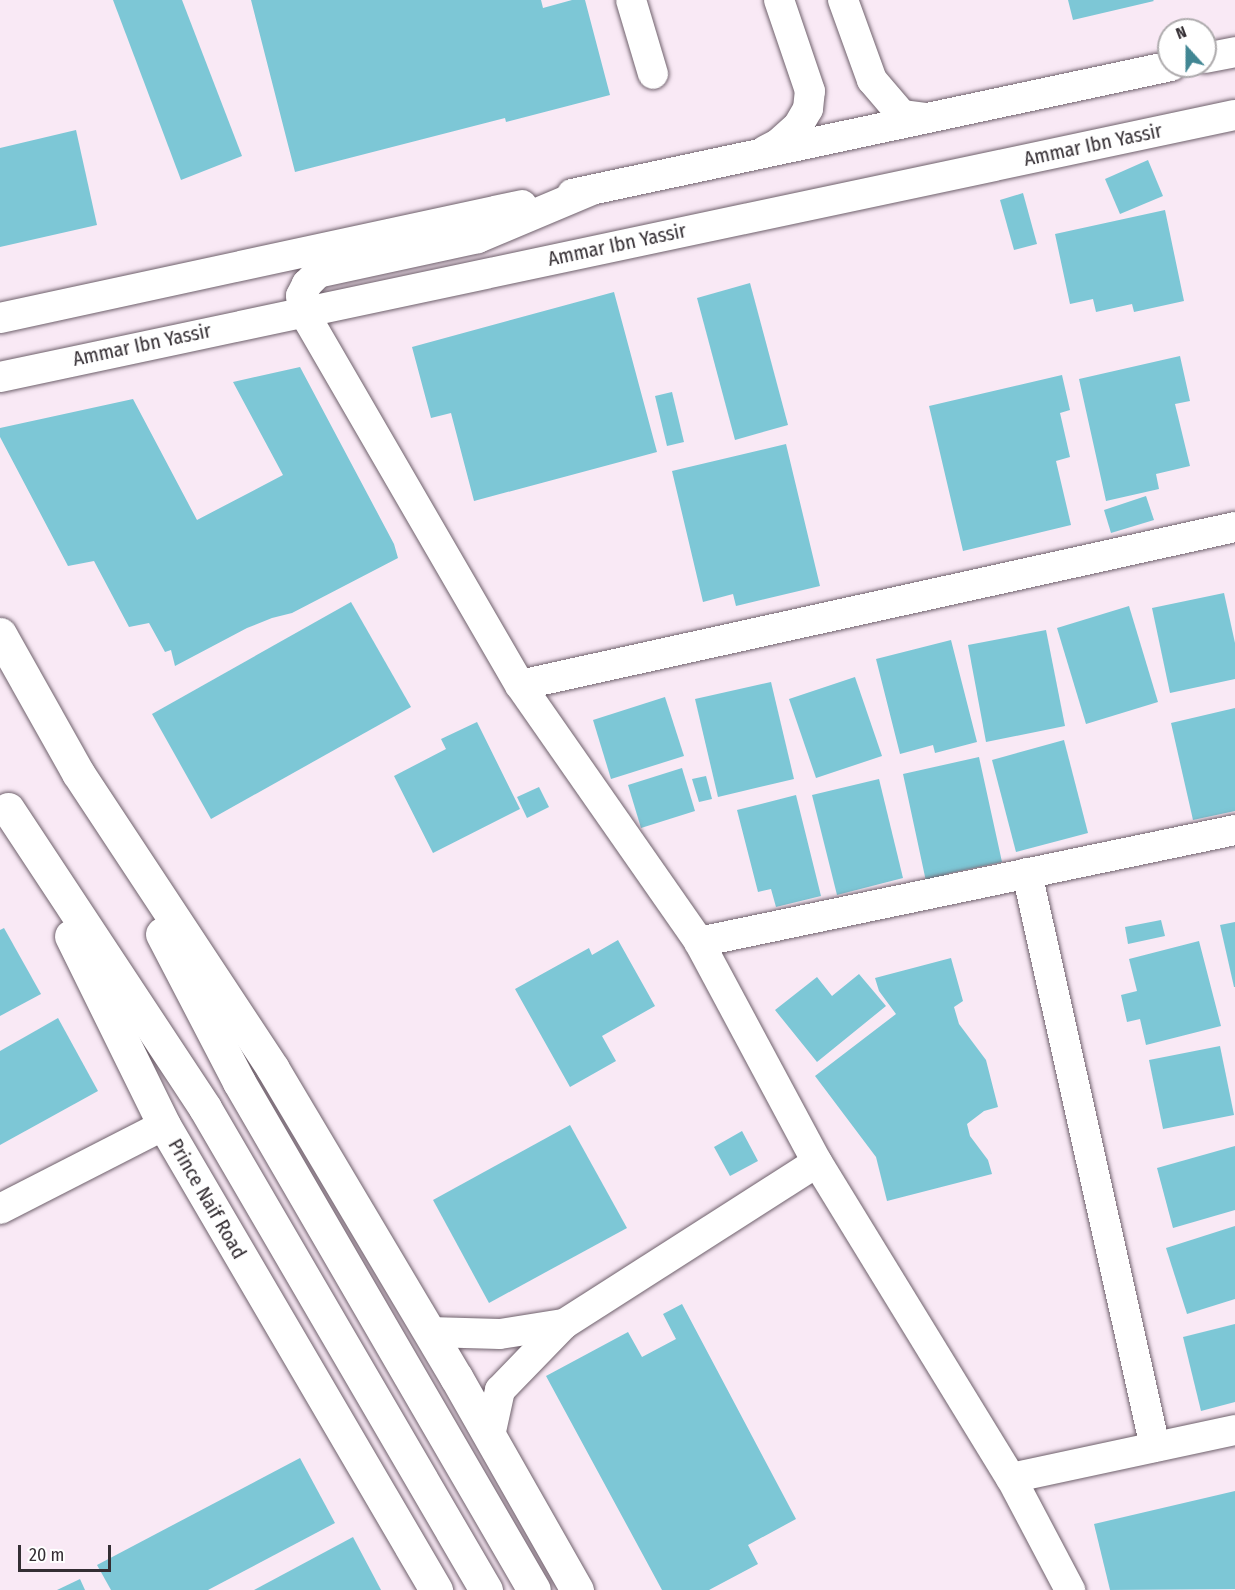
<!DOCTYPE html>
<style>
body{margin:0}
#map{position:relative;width:1235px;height:1590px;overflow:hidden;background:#f9e9f5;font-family:"Fira Sans Condensed",sans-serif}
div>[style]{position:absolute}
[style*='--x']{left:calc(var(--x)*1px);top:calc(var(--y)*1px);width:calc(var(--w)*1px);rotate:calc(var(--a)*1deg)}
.building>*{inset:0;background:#7dc7d6}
.roads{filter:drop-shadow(0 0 2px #6f616c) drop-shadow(0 0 2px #6f616c)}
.minor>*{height:30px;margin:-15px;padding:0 15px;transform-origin:15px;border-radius:15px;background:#fff}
.major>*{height:33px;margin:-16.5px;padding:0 16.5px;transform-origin:16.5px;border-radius:16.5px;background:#fff}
span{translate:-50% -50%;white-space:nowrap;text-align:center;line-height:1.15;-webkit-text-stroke:6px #fff;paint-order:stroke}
.street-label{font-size:20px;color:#342e33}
.north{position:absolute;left:1157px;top:18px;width:60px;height:60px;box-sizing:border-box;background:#fff;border:2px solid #aeabad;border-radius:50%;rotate:339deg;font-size:16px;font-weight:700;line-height:24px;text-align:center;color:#342e33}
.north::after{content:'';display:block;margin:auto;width:21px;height:27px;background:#418693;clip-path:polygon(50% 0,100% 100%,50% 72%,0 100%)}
.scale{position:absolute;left:18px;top:1545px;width:93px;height:27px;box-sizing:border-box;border:3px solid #342e33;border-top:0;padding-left:8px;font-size:18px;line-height:21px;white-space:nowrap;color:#342e33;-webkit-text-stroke:4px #fff;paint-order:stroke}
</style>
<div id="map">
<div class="building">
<div style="clip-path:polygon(113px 0,182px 0,242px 156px,181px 180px)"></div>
<div style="clip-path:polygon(251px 0,541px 0,543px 8px,572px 0,585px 0,610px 95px,506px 122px,505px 118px,295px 172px)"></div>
<div style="clip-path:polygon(1068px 0,1153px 0,1154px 1px,1073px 20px)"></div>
<div style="clip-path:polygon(76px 130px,97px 225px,0 247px,0 148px)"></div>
<div style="clip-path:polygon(1148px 160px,1163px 196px,1120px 214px,1105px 179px)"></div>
<div style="clip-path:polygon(1023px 193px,1037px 244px,1014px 250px,1000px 200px)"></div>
<div style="clip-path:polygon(1165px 210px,1184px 301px,1134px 312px,1132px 304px,1096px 312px,1093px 299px,1070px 304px,1055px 234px)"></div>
<div style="clip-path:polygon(750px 283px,788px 425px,735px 440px,697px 298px)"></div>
<div style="clip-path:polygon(614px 292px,657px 452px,474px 501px,451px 413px,431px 418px,412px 347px)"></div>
<div style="clip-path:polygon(1180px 356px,1190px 401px,1175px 404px,1190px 466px,1156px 474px,1159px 489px,1106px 501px,1079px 379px)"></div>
<div style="clip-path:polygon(300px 367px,394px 544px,398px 558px,292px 613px,272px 618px,247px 628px,175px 666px,171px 650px,165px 652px,149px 623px,129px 627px,94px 561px,68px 566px,0 437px,0 428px,133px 399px,197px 520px,283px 475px,233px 382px)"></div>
<div style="clip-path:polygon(1062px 375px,1070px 410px,1060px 413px,1070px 457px,1056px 461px,1071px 525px,963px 551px,929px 406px)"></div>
<div style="clip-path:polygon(672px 392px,684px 442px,667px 446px,655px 396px)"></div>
<div style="clip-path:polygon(786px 444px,820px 586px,736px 606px,733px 594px,703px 602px,672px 471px)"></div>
<div style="clip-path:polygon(1146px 496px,1154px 520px,1111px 533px,1104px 510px)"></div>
<div style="clip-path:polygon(1224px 593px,1235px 643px,1235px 679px,1170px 693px,1152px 608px)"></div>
<div style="clip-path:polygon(351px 602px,411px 707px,211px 819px,152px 714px)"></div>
<div style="clip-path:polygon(1129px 606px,1158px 702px,1086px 724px,1057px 628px)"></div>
<div style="clip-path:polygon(1046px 630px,1065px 726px,986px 742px,968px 645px)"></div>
<div style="clip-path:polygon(951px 640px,977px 742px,935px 753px,933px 745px,900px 754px,876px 659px)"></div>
<div style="clip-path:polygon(855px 677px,882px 756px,816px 778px,789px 699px)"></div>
<div style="clip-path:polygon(771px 682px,794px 779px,718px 797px,695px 699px)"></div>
<div style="clip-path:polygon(665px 697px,684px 756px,611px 779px,593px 720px)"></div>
<div style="clip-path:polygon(1235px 708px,1235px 811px,1193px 820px,1171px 723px)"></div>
<div style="clip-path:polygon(477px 722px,520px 809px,433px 853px,394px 776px,446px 749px,441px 739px)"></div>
<div style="clip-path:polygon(1064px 740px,1088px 833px,1016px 852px,992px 760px)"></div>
<div style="clip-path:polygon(979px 757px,1002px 862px,946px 874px,948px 882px,927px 886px,903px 774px)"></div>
<div style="clip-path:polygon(682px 768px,695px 811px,641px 828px,628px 785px)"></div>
<div style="clip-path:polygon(706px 776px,712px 799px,699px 802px,692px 779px)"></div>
<div style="clip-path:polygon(879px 779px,903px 878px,837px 895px,812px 795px)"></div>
<div style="clip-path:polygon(539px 787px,549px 807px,527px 818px,517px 797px)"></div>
<div style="clip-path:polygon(796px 795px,821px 896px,776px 907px,771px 889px,758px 892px,737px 810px)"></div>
<div style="clip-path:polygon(1161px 920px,1165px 936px,1128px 944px,1125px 927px)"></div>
<div style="clip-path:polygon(1235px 922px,1235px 987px,1234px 987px,1220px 925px)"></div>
<div style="clip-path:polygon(4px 928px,41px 994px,0 1016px,0 930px)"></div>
<div style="clip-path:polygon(618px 940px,655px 1006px,602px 1036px,616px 1061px,570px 1087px,515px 989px,589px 948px,592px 955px)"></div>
<div style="clip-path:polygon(1199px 941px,1221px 1026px,1146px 1045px,1140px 1019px,1127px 1022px,1121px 995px,1137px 991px,1129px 959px)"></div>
<div style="clip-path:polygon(951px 958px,963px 1001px,954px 1007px,959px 1024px,986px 1060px,998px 1107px,984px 1111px,967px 1124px,970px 1136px,988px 1160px,992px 1174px,887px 1201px,876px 1157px,815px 1076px,896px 1014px,879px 991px,875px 978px)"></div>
<div style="clip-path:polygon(859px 974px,886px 1006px,817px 1062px,775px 1010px,817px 977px,832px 996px)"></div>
<div style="clip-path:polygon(58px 1018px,98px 1091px,0 1145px,0 1051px)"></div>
<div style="clip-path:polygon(1220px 1046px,1234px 1115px,1163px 1129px,1149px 1060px)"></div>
<div style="clip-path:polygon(570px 1125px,627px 1228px,489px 1303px,433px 1200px)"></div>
<div style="clip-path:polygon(742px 1131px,758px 1161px,730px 1176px,714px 1147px)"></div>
<div style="clip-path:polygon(1235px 1146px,1235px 1210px,1173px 1228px,1157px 1168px)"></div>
<div style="clip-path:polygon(1235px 1226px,1235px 1299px,1187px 1314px,1166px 1248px)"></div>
<div style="clip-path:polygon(682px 1304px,796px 1519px,748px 1545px,758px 1564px,709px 1590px,662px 1590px,546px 1376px,628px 1332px,642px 1357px,676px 1339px,663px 1314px)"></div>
<div style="clip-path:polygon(1235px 1324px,1235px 1402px,1201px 1411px,1183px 1337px)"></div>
<div style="clip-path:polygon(300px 1458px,335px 1523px,208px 1590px,111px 1590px,97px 1565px)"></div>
<div style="clip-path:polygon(1235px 1491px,1235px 1589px,1110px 1590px,1094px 1524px)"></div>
<div style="clip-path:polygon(353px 1537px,381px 1590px,254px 1590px)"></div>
<div style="clip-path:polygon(80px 1579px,85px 1590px,57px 1590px)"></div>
</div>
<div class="roads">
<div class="minor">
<div style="--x:631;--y:0;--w:77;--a:73.4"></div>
<div style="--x:843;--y:0;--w:85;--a:70.1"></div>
<div style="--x:872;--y:80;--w:46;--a:49.4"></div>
<div style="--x:902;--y:115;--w:25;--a:7"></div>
<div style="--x:1205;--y:58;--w:31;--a:-11"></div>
<div style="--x:766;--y:150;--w:13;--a:-27"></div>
<div style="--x:778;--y:144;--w:27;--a:-42"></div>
<div style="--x:798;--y:126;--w:20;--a:-60"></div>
<div style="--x:808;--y:109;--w:18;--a:-84"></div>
<div style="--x:810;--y:91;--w:96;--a:-108.8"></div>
<div style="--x:592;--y:190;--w:124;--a:157.2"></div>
<div style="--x:478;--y:238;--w:164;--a:167.7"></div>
<div style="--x:318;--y:273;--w:16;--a:135"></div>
<div style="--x:307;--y:284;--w:13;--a:117"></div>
<div style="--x:301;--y:296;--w:15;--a:82"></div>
<div style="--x:303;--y:311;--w:432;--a:59.9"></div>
<div style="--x:520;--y:685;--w:313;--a:55.1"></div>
<div style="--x:699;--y:942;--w:250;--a:61.8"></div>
<div style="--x:817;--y:1162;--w:371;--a:58.5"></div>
<div style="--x:1011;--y:1478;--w:127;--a:62.2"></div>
<div style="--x:572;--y:194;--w:613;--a:-12.06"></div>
<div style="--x:0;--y:318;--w:534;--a:-12.21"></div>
<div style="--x:0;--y:377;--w:1262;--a:-11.98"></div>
<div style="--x:520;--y:685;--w:732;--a:-12.46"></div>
<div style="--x:1027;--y:873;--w:588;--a:77.43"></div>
<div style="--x:699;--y:942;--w:548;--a:-11.8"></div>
<div style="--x:0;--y:1209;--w:184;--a:-27.1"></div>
<div style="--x:564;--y:1324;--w:300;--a:-32.6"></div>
<div style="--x:430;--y:1332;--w:70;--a:1.6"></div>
<div style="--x:500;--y:1334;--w:65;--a:-8.9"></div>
<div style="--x:564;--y:1324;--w:92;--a:134.1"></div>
<div style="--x:500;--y:1390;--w:47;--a:102.3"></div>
<div style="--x:1011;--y:1478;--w:229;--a:-12.1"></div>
</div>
<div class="major">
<div style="--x:0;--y:634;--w:159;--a:60.7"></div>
<div style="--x:78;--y:773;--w:354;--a:56.6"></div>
<div style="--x:273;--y:1069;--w:358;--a:59.3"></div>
<div style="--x:456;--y:1377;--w:245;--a:60.4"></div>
<div style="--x:8;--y:809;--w:358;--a:56.6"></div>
<div style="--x:205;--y:1108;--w:558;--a:59.76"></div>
<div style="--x:162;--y:934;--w:167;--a:62.5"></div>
<div style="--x:239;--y:1082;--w:587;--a:59.86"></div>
<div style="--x:71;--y:936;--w:211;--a:63.8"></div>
<div style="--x:164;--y:1125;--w:539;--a:59.67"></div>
</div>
</div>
<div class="street-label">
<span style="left:1093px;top:145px;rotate:-12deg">Ammar Ibn Yassir</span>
<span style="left:617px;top:245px;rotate:-12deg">Ammar Ibn Yassir</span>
<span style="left:142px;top:345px;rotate:-12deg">Ammar Ibn Yassir</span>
<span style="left:207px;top:1199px;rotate:60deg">Prince Naif Road</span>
</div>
<div class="north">N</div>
<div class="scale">20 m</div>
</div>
